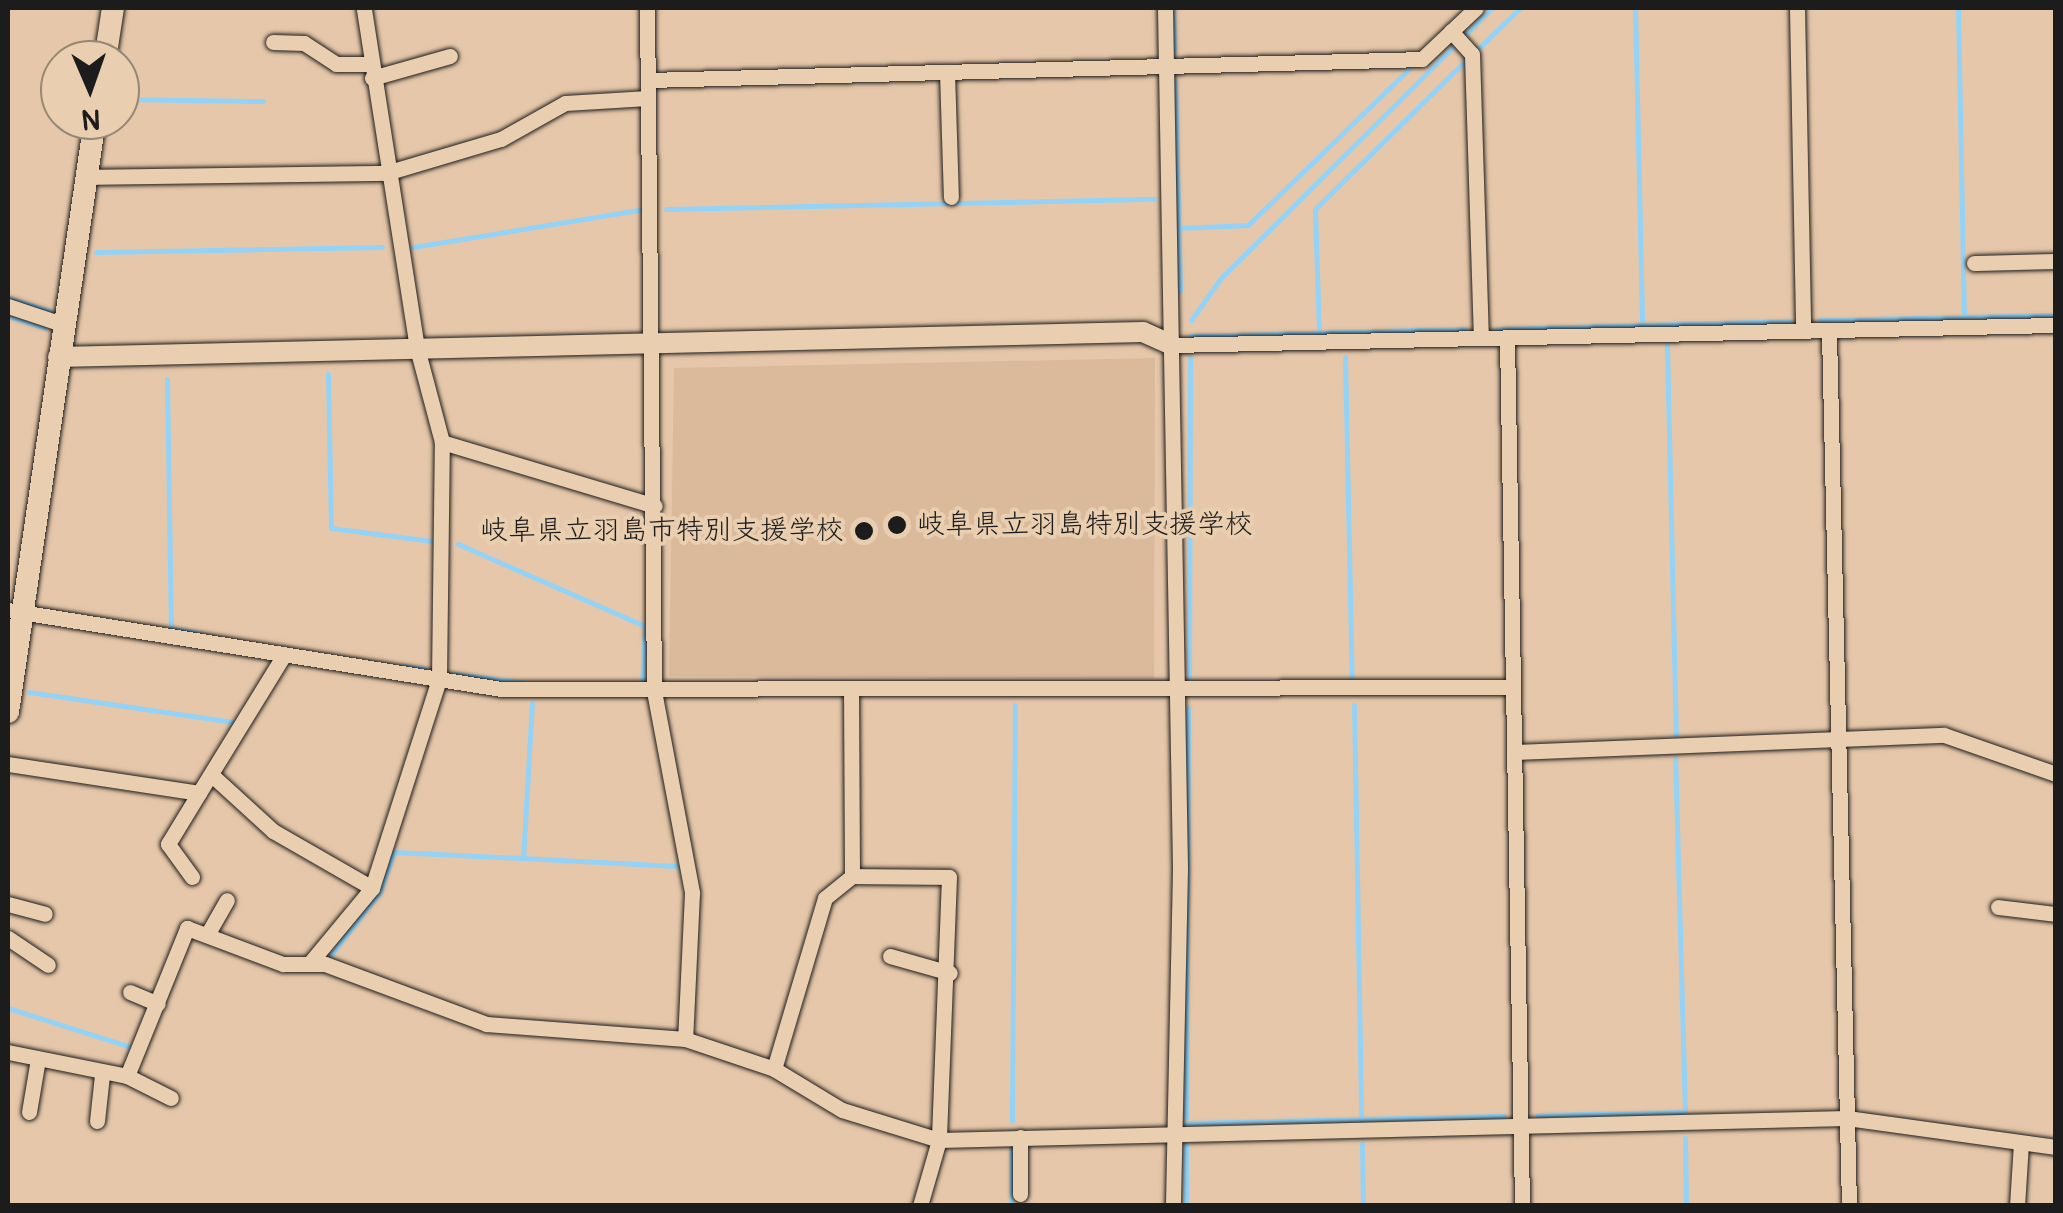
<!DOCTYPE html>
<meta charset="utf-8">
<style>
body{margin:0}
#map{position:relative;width:2063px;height:1213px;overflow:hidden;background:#e6c7a9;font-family:Pangolin,"Klee One",sans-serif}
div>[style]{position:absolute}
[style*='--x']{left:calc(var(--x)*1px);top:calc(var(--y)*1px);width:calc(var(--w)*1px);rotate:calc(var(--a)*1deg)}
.built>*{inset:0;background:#dbb99b}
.stream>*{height:5px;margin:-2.5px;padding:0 2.5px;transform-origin:2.5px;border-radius:2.5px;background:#95d3f6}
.roads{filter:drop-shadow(0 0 2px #1c1c1c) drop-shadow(0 0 2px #1c1c1c)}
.minor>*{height:15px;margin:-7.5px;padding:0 7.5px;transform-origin:7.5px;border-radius:7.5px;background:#e9ceb0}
.tertiary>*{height:20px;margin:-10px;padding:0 10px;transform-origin:10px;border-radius:10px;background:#e9ceb0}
.secondary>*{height:22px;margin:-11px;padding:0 11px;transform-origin:11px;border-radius:11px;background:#e9ceb0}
.dots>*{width:28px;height:28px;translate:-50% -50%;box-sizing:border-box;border:5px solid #e9ceb0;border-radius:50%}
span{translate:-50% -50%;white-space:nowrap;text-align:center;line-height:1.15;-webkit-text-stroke:8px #e9ceb0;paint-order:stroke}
.poi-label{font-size:28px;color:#1c1c1c}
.left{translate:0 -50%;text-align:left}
.right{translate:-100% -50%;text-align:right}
.frame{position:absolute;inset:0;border:10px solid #1c1c1c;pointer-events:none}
.north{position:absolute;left:40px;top:40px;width:100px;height:100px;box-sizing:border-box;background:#e9ceb0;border:2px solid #978775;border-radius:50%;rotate:178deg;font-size:28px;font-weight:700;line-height:40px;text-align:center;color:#1c1c1c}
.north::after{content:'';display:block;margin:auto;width:35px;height:45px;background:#1c1c1c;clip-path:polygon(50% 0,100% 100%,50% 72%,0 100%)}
</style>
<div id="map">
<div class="built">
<div style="clip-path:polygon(1155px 358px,1154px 679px,669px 676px,674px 368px)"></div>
</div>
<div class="stream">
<div style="--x:1173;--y:8;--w:42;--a:88.6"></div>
<div style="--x:1635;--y:8;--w:317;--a:88.7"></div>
<div style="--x:1958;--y:8;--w:310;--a:88.9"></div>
<div style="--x:1480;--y:47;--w:56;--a:-44.3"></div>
<div style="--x:1175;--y:81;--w:210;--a:88.6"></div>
<div style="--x:120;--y:99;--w:143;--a:0.8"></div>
<div style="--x:666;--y:209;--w:488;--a:-1.2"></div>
<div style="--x:1179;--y:228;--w:69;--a:-2.5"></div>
<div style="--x:1248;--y:225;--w:227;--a:-44.1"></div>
<div style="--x:413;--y:247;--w:230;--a:-9.3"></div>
<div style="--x:96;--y:252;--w:286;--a:-1"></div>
<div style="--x:8;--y:298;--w:44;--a:17.2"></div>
<div style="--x:8;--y:316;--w:38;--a:18"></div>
<div style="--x:1191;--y:320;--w:52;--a:-54.5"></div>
<div style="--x:1221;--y:278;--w:383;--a:-44.9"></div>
<div style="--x:1820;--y:320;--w:236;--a:-1.2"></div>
<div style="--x:1498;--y:329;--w:292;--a:-1.6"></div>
<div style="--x:1319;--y:332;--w:123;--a:-91.9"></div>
<div style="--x:1315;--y:209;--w:212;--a:-44.6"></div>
<div style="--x:1191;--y:336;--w:273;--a:-1.5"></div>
<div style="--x:1667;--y:345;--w:390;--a:88.7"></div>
<div style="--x:1345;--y:357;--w:325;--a:88.8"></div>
<div style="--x:328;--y:374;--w:154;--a:88.9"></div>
<div style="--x:331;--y:528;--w:102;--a:7.3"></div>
<div style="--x:167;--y:379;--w:249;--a:89.1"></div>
<div style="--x:458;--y:544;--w:204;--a:23.7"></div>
<div style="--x:645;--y:626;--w:57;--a:93"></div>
<div style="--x:172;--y:629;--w:23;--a:7"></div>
<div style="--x:403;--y:666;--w:22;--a:8"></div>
<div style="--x:455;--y:674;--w:66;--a:6.9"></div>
<div style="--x:1189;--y:677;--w:319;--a:-89.8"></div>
<div style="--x:29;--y:692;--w:211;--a:8.4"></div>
<div style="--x:532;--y:703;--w:155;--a:93.3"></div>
<div style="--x:523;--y:858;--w:153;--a:3"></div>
<div style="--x:1354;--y:705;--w:416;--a:89"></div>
<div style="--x:330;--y:956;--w:81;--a:-52"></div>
<div style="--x:380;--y:892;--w:42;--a:-70.7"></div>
<div style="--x:394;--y:852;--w:129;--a:2.7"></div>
<div style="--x:8;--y:1008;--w:126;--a:17.6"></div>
<div style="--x:1538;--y:1115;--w:147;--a:-1.2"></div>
<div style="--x:1685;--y:1112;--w:354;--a:-91.6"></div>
<div style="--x:1186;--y:1118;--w:410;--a:-89.7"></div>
<div style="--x:1012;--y:1121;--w:416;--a:-89.6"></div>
<div style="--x:1186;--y:1123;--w:318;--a:-1.3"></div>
<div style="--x:1685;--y:1138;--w:68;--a:89.2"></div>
<div style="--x:1362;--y:1144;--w:62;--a:89.1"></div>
<div style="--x:1186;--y:1145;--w:61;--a:90"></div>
<div style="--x:1011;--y:1146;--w:60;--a:90"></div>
</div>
<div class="roads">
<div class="minor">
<div style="--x:647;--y:8;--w:683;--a:89.41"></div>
<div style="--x:654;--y:691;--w:206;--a:79.3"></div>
<div style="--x:692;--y:893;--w:146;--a:92.7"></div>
<div style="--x:1165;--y:8;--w:861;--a:89"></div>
<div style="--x:1180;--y:869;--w:337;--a:91.2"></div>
<div style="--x:1797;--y:8;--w:320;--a:88.9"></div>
<div style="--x:1451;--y:31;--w:31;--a:48"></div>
<div style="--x:1472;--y:54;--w:283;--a:88.2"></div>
<div style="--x:273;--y:42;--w:31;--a:2"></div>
<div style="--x:304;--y:43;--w:38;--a:33"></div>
<div style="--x:336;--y:64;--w:34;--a:0"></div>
<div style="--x:947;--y:72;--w:125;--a:88.2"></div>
<div style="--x:372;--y:78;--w:81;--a:-15.8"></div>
<div style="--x:648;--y:80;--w:774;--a:-1.55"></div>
<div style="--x:1422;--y:59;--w:74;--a:-43.4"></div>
<div style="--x:86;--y:177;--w:300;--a:-0.8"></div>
<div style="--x:386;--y:173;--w:120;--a:-16.5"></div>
<div style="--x:501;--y:139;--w:73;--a:-29.4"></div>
<div style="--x:565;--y:103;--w:83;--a:-3.4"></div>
<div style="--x:1974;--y:263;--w:82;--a:-1.4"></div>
<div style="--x:8;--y:306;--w:60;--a:18.4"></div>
<div style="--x:1829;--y:332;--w:874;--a:88.69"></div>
<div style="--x:1507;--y:337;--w:869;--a:89.01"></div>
<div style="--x:1172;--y:345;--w:884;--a:-1.3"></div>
<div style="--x:442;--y:442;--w:222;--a:16.7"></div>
<div style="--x:8;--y:610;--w:499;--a:9.1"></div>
<div style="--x:501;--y:689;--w:1012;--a:-0.11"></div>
<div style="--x:1516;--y:752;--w:428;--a:-2.3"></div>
<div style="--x:1944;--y:735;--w:119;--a:19.2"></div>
<div style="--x:8;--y:764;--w:193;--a:8.6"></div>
<div style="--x:199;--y:793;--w:162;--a:-58.4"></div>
<div style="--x:215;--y:778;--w:79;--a:42.4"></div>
<div style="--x:273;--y:831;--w:114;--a:29.9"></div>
<div style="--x:852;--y:876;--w:97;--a:0.6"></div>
<div style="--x:949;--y:877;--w:263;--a:92.2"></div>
<div style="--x:939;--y:1140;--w:69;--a:106.1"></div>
<div style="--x:192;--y:877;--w:41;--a:-126"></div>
<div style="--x:168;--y:844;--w:60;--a:-58.7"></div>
<div style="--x:8;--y:904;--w:38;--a:15"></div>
<div style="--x:1998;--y:907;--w:58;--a:6.9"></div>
<div style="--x:207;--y:935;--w:40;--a:-60.3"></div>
<div style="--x:8;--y:938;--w:48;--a:34"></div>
<div style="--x:890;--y:956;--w:62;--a:15.8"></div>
<div style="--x:309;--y:964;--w:99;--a:-50.3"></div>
<div style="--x:372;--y:888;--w:219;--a:-72.2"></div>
<div style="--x:439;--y:679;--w:237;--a:-89.3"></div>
<div style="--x:442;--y:442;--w:97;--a:-104.9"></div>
<div style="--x:417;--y:348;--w:344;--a:-98.9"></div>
<div style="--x:130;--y:992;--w:30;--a:23"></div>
<div style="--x:8;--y:1052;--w:121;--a:11.4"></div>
<div style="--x:127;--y:1076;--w:160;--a:-67.9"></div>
<div style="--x:187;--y:928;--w:103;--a:20.6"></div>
<div style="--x:283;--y:964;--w:42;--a:0"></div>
<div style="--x:325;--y:964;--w:172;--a:20.4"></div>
<div style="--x:486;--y:1024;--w:200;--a:4.3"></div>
<div style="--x:685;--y:1039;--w:94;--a:18.6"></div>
<div style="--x:774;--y:1069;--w:79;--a:31.1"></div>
<div style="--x:842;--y:1110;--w:102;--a:17.2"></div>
<div style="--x:939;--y:1140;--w:908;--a:-1.39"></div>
<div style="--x:1847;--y:1118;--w:211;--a:7.9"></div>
<div style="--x:774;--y:1069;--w:178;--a:-73.4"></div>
<div style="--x:825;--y:898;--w:35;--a:-39"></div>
<div style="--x:852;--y:876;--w:185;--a:-90.3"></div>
<div style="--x:127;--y:1076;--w:49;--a:26.6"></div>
<div style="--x:29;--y:1112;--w:54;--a:-80.4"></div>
<div style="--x:97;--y:1121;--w:46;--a:-83.8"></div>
<div style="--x:1020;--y:1137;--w:57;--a:90"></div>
<div style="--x:2017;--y:1206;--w:63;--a:-86.4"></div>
</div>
<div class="tertiary">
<div style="--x:58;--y:357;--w:1085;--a:-1.32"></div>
<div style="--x:1143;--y:332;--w:32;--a:24"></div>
</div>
<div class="secondary">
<div style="--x:105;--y:60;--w:53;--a:-81.3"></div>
<div style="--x:8;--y:712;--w:598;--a:-81.64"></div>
</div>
</div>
<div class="dots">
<div style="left:897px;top:525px;background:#1c1c1c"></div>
<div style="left:864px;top:531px;background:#1c1c1c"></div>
</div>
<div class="poi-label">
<span class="left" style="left:917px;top:525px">岐阜県立羽島特別支援学校</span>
<span class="right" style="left:844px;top:531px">岐阜県立羽島市特別支援学校</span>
</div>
<div class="frame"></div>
<div class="north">N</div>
</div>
